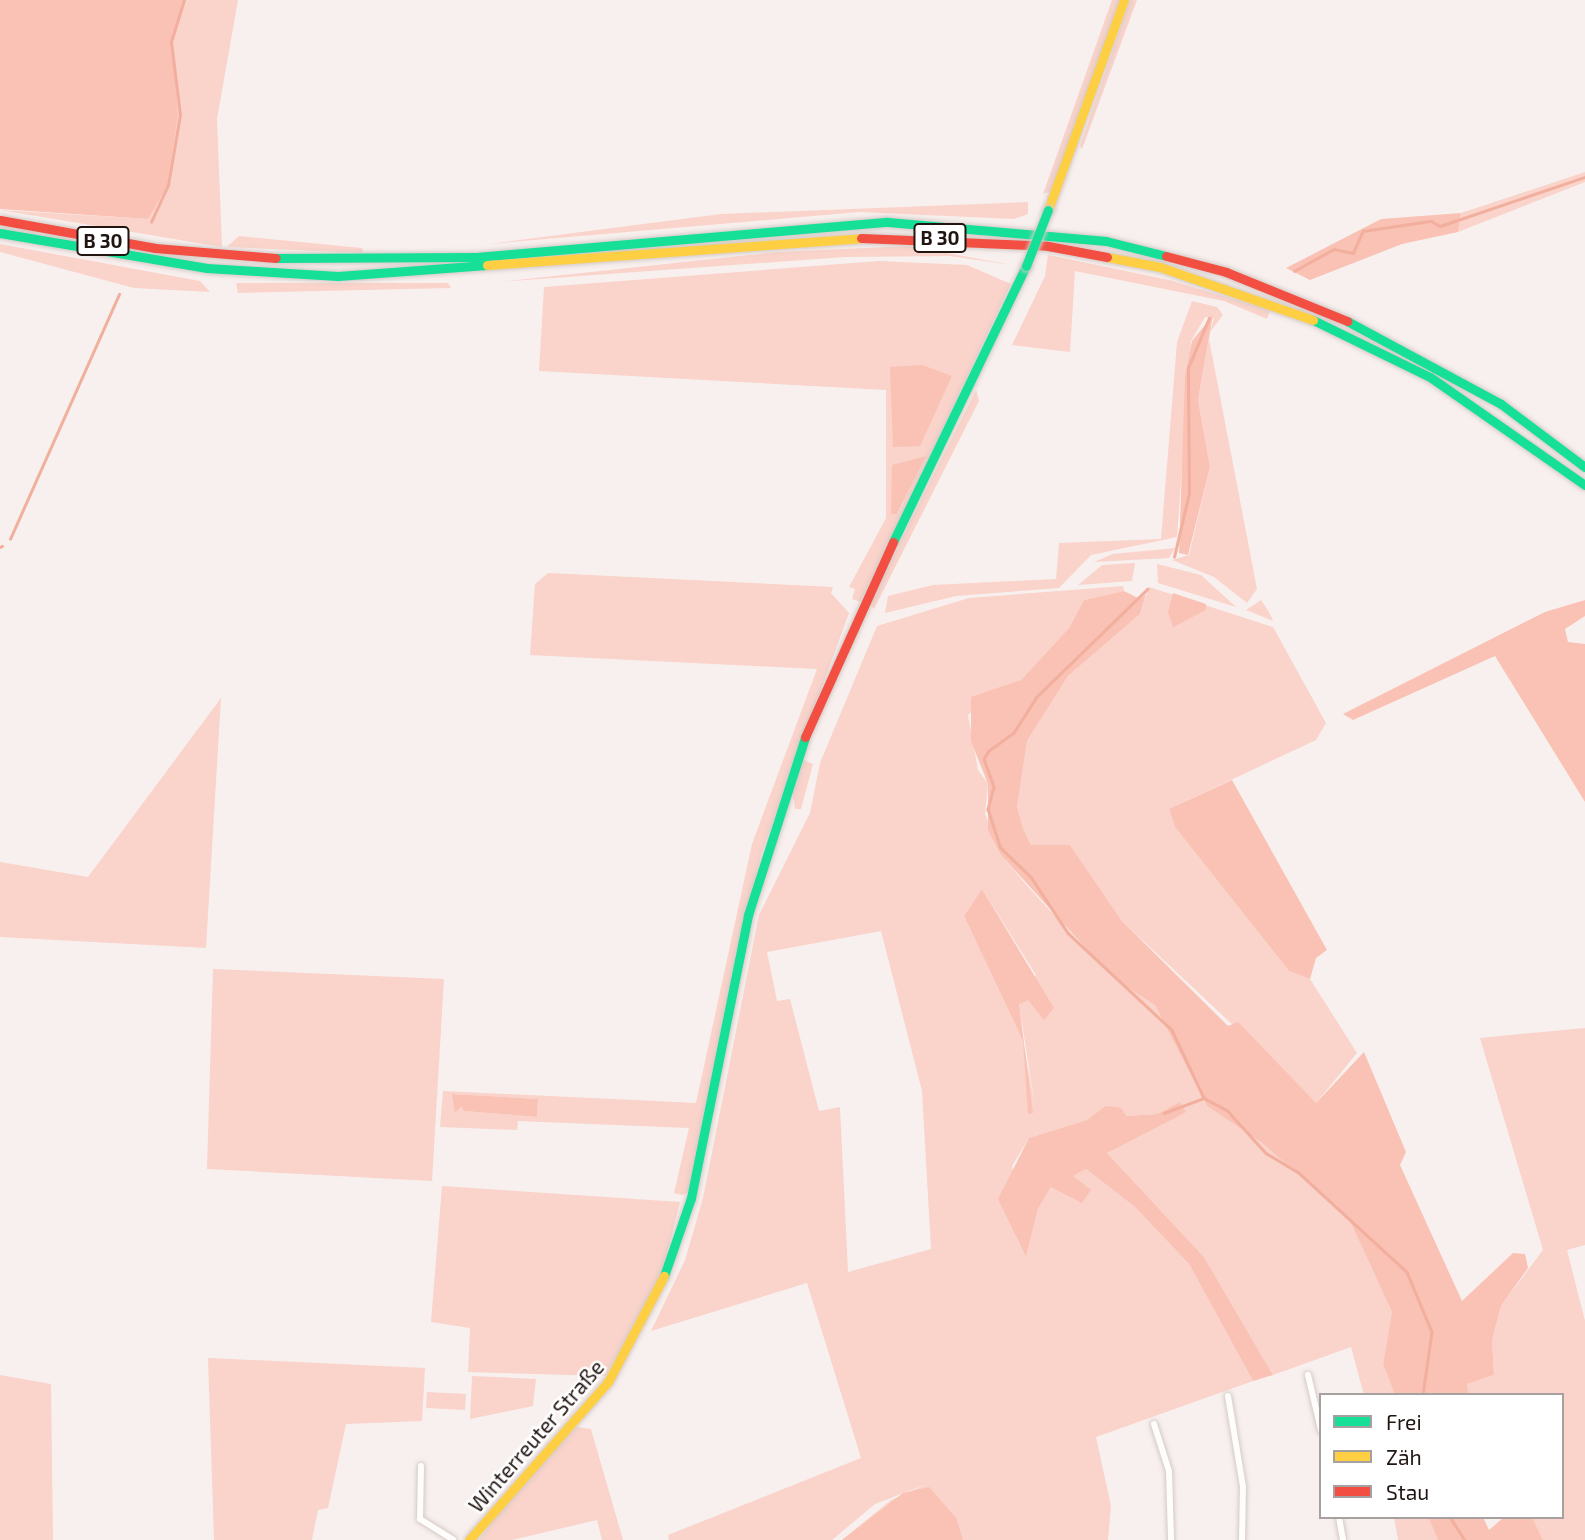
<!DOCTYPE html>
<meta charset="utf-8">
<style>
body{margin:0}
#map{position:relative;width:1585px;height:1540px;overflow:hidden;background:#f8f0ee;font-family:"Exo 2",sans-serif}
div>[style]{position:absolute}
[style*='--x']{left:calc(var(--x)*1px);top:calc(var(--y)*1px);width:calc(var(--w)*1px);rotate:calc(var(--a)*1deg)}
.green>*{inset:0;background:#fad3ca}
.forest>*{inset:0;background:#f9c2b4}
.stream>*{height:2.5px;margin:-1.25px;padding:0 1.25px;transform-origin:1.25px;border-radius:1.25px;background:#f2af9e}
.roads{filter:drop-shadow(0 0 2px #d4cac7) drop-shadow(0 0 2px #d4cac7)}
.street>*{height:6px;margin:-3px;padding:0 3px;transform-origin:3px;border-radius:3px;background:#fefdfc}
.fast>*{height:9px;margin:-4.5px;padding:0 4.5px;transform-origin:4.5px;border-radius:4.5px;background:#16e098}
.slow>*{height:9px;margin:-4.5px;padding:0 4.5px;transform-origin:4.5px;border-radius:4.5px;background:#ffcf43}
.jam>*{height:9px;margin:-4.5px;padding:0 4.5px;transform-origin:4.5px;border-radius:4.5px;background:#f24e42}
.bridges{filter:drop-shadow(0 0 2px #d4cac7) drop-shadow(0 0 2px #d4cac7)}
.fast-bridge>*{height:9px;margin:-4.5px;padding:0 4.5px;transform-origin:4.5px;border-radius:4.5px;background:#16e098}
span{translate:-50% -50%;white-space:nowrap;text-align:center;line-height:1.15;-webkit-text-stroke:5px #fff;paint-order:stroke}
.shield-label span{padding:2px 5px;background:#fff;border:2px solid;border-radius:5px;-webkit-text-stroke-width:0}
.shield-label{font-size:19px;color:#211511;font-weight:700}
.street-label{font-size:21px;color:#211511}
.legend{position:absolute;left:1319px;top:1393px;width:245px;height:126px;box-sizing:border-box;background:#fff;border:2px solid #a6a1a0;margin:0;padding:9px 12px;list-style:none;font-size:21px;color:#211511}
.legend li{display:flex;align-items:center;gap:14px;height:35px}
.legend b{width:35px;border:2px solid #a6a1a0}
</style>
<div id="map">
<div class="green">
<div style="clip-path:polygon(184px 0,238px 0,217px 119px,222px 247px,0 210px,148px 219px,178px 114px,173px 39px)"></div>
<div style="clip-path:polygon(1112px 0,1121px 0,1052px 191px,1043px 194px)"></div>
<div style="clip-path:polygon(1130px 0,1137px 0,1082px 149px,1080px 146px)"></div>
<div style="clip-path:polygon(1585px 172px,1585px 182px,1458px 232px,1461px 213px)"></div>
<div style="clip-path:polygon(1028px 202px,1028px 214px,1014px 219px,859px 212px,489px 244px,721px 214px)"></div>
<div style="clip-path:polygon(239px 236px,362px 248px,363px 253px,227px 247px)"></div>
<div style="clip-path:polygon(0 244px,200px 281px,210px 292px,134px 288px,0 252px)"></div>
<div style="clip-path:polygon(909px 246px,1012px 265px,950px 256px,845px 257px,499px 282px,777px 252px)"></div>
<div style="clip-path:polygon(1048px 255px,1169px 280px,1270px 310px,1267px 319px,1224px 301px,1075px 271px,1070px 352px,1012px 345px,1045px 276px)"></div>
<div style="clip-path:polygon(evenodd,879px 261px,967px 265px,1011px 284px,861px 602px,852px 599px,855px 589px,849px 587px,886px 518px,886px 390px,539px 371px,544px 287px,879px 261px,925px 456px,898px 513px,891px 514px,894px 491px,925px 456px)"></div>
<div style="clip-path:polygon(236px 283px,448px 283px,451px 288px,238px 293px)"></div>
<div style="clip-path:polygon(1192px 301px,1217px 307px,1223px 315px,1210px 332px,1214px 318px,1205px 317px,1191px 341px,1177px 537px,1091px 555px,1059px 588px,956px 596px,885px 613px,888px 596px,933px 585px,1056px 579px,1059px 543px,1161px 539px,1177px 342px)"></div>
<div style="clip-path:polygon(1209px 339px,1257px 589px,1247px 603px,1214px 577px,1172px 560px,1189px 555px,1210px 467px,1198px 400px)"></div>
<div style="clip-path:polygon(976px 390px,979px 401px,874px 609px,869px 604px)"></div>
<div style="clip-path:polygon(1175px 548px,1169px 558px,1094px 562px,1113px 554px)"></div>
<div style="clip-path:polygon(1135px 563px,1132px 581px,1078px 585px,1102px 565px)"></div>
<div style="clip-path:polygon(1157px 564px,1201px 575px,1236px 607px,1158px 583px)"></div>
<div style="clip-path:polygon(evenodd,548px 573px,833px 587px,831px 593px,849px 613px,761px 854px,689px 1192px,682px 1195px,674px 1193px,689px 1128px,518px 1121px,517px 1130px,440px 1127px,443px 1091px,696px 1103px,752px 844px,817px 669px,530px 655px,535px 584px,548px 573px,453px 1094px,538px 1099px,537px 1117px,465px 1111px,453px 1094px)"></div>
<div style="clip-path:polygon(evenodd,1123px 586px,1124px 591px,1084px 600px,1069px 628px,1021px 680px,989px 695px,968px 715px,978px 770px,988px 784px,985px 814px,1001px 855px,1029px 888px,1112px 977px,1155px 1004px,1207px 1106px,1262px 1143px,1349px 1219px,1392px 1312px,1383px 1364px,1395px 1395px,1364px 1395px,1351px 1347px,1273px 1375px,1204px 1257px,1107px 1153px,1180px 1102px,1157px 1114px,1125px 1116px,1105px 1106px,1087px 1120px,1029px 1138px,1012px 1166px,1026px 1255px,1038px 1209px,1051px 1187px,1086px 1169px,1135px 1207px,1189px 1264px,1253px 1381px,1096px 1437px,1111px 1506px,1108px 1540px,842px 1540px,891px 1500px,927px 1484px,875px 1504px,832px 1540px,669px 1540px,668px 1535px,861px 1458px,807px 1283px,651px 1331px,685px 1260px,703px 1198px,759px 915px,810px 813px,820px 763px,877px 626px,969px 598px,1123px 586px,982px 889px,1036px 975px,1019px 1004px,1035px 1107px,1023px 1041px,964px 916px,982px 889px,1123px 586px,881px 931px,922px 1091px,931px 1249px,848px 1272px,840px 1107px,819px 1111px,790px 999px,777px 1001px,767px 952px,881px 931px)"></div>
<div style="clip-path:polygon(1149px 587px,1273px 627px,1326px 723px,1316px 740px,1169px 809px,1175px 827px,1289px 971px,1310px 979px,1357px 1053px,1316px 1103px,1122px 921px,1070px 845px,1031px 845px,1024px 831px,1017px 807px,1027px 741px,1068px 676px,1140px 614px)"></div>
<div style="clip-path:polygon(1261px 600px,1269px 612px,1273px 621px,1246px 610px)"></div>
<div style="clip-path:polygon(221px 698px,206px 948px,0 937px,0 862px,88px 877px)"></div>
<div style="clip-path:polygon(799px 758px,813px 764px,801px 809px,795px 809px,791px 781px)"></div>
<div style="clip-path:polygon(213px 969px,444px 979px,432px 1181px,207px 1169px)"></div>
<div style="clip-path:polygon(1585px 1028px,1585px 1245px,1567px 1250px,1585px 1321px,1585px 1540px,1543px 1540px,1532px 1517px,1562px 1517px,1562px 1395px,1469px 1395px,1467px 1384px,1494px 1375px,1492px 1340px,1501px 1306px,1543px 1250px,1480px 1038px)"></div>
<div style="clip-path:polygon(442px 1186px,680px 1202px,659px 1285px,605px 1376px,468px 1372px,470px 1328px,431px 1322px)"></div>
<div style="clip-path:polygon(208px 1358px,425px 1368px,422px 1421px,346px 1424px,328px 1508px,318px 1510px,312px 1540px,214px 1540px)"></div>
<div style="clip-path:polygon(0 1375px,51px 1384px,53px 1540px,0 1540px)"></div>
<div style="clip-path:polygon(472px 1376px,536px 1379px,533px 1406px,470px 1419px)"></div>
<div style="clip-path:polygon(427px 1392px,466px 1394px,465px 1410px,426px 1408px)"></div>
<div style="clip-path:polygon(577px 1427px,591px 1429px,623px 1540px,602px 1540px,597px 1520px,512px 1540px,479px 1540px,528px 1474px)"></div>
<div style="clip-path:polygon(1394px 1517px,1428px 1517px,1438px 1540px,1398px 1540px)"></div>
</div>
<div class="forest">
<div style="clip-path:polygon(0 0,184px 0,173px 39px,178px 114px,167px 186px,148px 219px,0 209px)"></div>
<div style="clip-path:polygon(1461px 213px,1458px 232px,1402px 244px,1310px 280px,1286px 268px,1381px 219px)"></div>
<div style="clip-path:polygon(1213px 315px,1198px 400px,1210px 467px,1188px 555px,1179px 553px,1185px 377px,1192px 341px)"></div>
<div style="clip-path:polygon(922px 365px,952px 376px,920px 446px,893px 447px,890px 367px)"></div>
<div style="clip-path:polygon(926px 456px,897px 514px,891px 514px,892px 465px)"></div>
<div style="clip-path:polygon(1124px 591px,1140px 599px,1146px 594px,1140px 614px,1068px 676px,1027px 741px,1017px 807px,1024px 831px,1031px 845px,1070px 845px,1122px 921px,1228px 1026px,1238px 1022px,1316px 1103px,1364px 1052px,1406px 1152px,1400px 1165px,1462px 1301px,1513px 1253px,1525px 1254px,1528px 1268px,1501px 1306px,1492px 1340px,1494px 1375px,1467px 1384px,1469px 1395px,1395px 1395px,1383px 1364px,1392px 1312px,1349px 1219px,1262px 1143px,1207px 1106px,1155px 1005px,1112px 977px,1001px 855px,988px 830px,988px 784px,971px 741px,971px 697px,1021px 680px,1069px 628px,1084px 600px)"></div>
<div style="clip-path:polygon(1173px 593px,1206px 604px,1206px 610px,1173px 627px,1168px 612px)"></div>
<div style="clip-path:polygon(1585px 600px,1585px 616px,1565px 629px,1568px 642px,1585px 644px,1585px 802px,1495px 656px,1353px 720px,1343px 714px,1545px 612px)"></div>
<div style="clip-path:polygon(1232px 780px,1327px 950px,1316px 958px,1310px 979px,1289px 971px,1175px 827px,1169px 809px)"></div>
<div style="clip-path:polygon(982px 889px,1054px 1008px,1044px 1020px,1028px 1000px,1019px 1004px,1033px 1113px,1028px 1114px,1023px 1041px,964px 916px)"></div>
<div style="clip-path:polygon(452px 1094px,538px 1099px,537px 1117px,464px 1111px,461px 1106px,455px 1113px)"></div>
<div style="clip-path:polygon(1180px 1102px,1186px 1112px,1107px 1153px,1204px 1257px,1273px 1375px,1253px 1381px,1189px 1264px,1135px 1207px,1086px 1169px,1073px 1176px,1091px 1190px,1082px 1203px,1051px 1187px,1038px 1209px,1026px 1256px,998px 1199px,1029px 1138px,1087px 1120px,1105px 1106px,1121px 1108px,1126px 1116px,1157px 1114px)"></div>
<div style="clip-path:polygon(929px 1487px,956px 1518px,963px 1540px,842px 1540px,903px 1493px)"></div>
<div style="clip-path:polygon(1428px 1517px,1483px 1517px,1489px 1530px,1504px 1517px,1532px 1517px,1543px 1540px,1438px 1540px)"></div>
</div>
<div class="stream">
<div style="--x:151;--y:222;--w:41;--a:-65.3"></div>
<div style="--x:168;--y:185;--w:71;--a:-80.3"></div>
<div style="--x:180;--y:115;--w:74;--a:-97"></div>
<div style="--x:171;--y:42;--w:44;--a:-72.8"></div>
<div style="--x:1294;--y:271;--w:46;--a:-28.8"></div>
<div style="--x:1334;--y:249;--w:19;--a:12"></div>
<div style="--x:1353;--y:253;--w:24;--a:-66"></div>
<div style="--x:1363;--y:231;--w:69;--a:-8.4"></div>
<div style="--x:1431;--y:221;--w:10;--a:29"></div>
<div style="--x:1440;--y:226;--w:153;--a:-18.7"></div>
<div style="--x:10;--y:539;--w:268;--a:-66"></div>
<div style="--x:0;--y:547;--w:2;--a:-27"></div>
<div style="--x:1174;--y:557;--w:66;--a:-76.8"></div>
<div style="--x:1189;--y:493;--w:125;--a:-90.5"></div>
<div style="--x:1188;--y:368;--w:54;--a:-67.2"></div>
<div style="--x:1148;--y:589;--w:155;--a:135.8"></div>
<div style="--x:1037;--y:697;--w:43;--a:122.6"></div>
<div style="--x:1014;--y:733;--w:31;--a:144"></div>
<div style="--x:989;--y:751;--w:9;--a:122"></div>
<div style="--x:984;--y:759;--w:30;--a:70"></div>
<div style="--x:994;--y:787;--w:23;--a:105"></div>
<div style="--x:988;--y:809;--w:40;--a:72"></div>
<div style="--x:1000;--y:847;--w:43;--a:44.1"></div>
<div style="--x:1031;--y:877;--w:67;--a:56.5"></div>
<div style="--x:1068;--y:933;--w:142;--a:43"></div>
<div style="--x:1172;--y:1030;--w:75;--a:64.8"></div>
<div style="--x:1164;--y:1113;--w:43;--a:-20.6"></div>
<div style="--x:1204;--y:1098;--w:26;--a:28"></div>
<div style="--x:1227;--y:1110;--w:58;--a:47.8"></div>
<div style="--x:1266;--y:1153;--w:37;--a:31"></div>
<div style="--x:1298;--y:1172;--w:148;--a:42.5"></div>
<div style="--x:1407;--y:1272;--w:65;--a:67.4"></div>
<div style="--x:1432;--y:1332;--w:64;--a:98.1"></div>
<div style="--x:1450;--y:1517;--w:27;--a:57"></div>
</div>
<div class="roads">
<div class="street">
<div style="--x:1308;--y:1375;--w:57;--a:76.7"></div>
<div style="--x:1228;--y:1396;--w:92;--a:80.6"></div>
<div style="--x:1243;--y:1487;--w:53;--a:91.1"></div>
<div style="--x:1154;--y:1424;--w:49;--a:72.3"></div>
<div style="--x:1169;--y:1471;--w:69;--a:88.3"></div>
<div style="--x:421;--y:1466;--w:53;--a:91.1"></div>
<div style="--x:420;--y:1519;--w:39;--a:32"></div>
<div style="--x:1339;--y:1517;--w:23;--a:80"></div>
</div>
<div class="fast">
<div style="--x:0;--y:233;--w:210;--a:9.6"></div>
<div style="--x:207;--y:268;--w:131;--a:3.5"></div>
<div style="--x:338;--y:276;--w:149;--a:-4.2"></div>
<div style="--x:276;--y:258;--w:200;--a:-0.3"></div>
<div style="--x:476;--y:257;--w:413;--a:-4.9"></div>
<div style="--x:888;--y:222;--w:219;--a:5"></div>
<div style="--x:1106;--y:241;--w:62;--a:14"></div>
<div style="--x:1313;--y:320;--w:130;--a:26"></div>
<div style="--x:1430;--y:377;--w:189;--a:34.9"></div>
<div style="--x:1347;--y:321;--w:175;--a:28.3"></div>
<div style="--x:1501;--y:404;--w:105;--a:36.9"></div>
<div style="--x:893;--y:542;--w:306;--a:-64.3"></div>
<div style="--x:664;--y:1276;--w:83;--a:-70.9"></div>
<div style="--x:691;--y:1198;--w:289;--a:-78.6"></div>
<div style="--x:748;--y:915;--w:187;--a:-72.2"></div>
</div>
<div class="slow">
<div style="--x:1048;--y:210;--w:223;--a:-70.1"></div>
<div style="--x:1107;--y:257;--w:54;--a:10.7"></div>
<div style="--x:1160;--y:267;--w:162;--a:19.1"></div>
<div style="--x:487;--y:265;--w:375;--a:-4.1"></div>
<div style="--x:469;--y:1540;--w:210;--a:-48.7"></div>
<div style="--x:608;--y:1382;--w:120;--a:-62.2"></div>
</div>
<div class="jam">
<div style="--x:0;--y:220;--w:158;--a:10.2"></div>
<div style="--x:155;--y:248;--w:121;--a:4.7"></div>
<div style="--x:861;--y:238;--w:187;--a:2.4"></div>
<div style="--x:1048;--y:246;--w:60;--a:10.6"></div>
<div style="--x:1166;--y:256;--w:62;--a:14.9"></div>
<div style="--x:1226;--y:272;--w:131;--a:22"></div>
<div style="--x:805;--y:737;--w:214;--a:-65.7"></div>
</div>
</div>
<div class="bridges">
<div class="fast-bridge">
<div style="--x:1026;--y:266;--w:60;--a:-68.6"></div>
</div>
</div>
<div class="shield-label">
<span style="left:940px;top:238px">B 30</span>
<span style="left:103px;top:241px">B 30</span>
</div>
<div class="street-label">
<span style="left:536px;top:1436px;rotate:-49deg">Winterreuter Straße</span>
</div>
<ul class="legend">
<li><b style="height:9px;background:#16e098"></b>Frei</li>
<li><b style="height:9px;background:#ffcf43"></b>Zäh</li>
<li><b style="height:9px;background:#f24e42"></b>Stau</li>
</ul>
</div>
